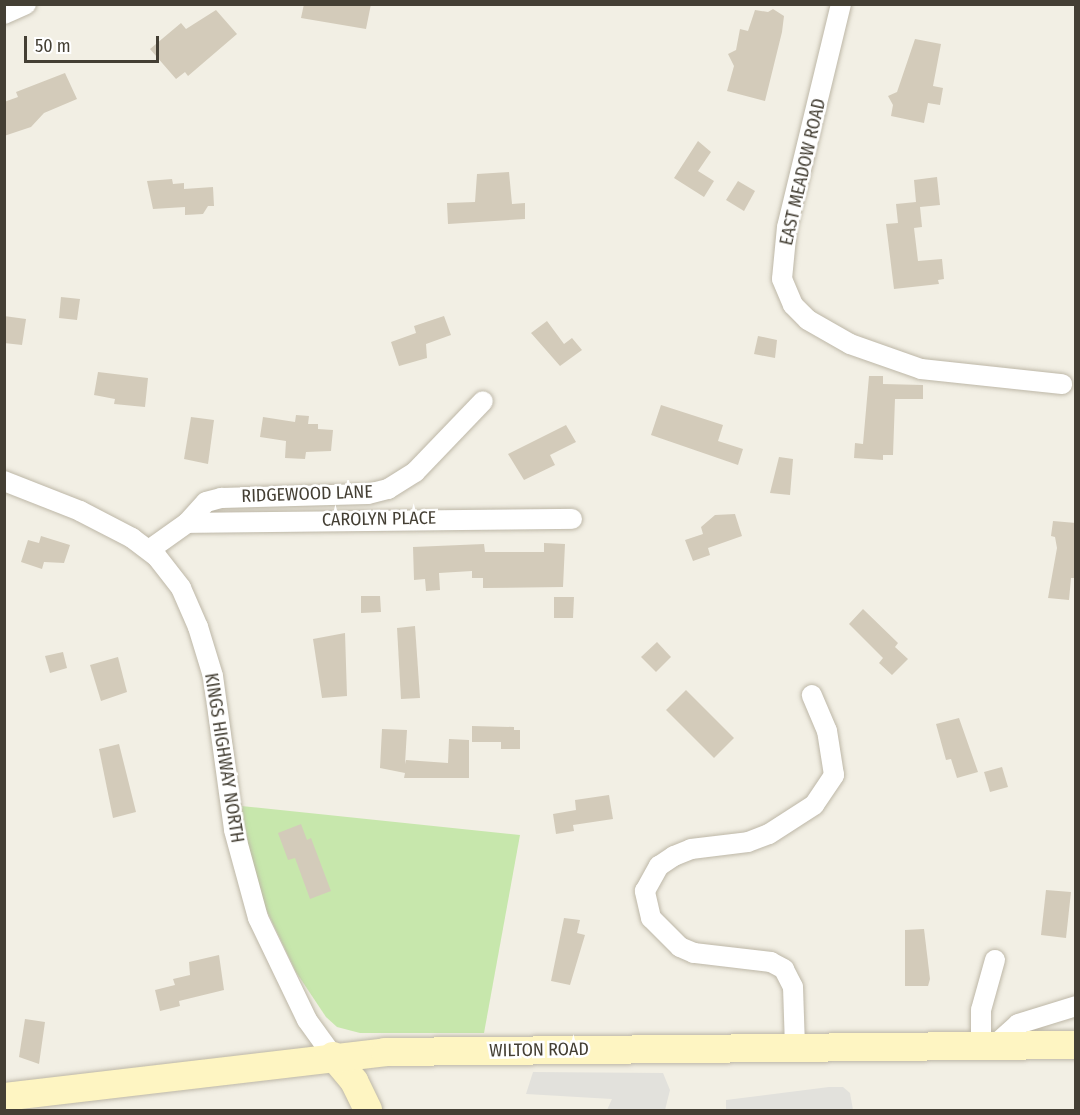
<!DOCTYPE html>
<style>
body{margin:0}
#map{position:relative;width:1080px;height:1115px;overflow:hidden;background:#f2efe4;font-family:"Fira Sans Condensed",sans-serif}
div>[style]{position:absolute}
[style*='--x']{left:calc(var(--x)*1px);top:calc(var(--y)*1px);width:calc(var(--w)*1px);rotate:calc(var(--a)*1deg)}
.green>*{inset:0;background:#c7e7ac}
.parking>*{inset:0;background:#e2e1dc}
.building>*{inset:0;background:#d3cbba}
.roads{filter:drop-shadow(0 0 2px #bdb7a7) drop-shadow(0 0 2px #bdb7a7)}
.minor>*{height:20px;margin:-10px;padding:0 10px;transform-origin:10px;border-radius:10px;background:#fff}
.secondary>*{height:28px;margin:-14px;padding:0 14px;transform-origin:14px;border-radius:14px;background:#fef5c2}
span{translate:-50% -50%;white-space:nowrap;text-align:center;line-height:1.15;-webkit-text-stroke:5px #fff;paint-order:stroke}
.street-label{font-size:18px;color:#443f34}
.frame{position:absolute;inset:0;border:6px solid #443f34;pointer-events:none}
.scale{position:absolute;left:24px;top:36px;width:135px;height:27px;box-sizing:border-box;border:3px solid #443f34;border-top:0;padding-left:8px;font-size:18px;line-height:21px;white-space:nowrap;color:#443f34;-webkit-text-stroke:4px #fff;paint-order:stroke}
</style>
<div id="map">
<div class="green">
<div style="clip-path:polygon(241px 806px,520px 835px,484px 1033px,360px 1033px,337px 1027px,326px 1017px,296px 972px,264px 905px,243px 833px)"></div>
</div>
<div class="parking">
<div style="clip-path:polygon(533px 1072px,663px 1073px,670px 1090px,665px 1110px,607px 1110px,612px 1099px,526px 1094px)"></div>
<div style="clip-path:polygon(829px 1087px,843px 1087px,850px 1093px,853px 1110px,726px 1110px,726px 1100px)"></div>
</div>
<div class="building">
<div style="clip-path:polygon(304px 4px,371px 4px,366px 29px,301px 18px)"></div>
<div style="clip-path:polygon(773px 9px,784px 16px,782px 32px,765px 101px,727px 91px,734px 66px,728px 54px,736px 50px,740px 29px,748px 31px,755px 10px,768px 12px)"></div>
<div style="clip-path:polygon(216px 10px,237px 34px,188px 76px,185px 72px,176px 79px,150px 49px,181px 23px,186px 29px)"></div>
<div style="clip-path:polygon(915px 39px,941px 44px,933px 86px,943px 88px,940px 105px,928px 103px,924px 123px,891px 116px,893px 105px,888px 96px,897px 92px)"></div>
<div style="clip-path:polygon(65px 73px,77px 99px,44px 113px,31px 127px,4px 136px,4px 102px,18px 97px,16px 92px)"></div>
<div style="clip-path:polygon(698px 141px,711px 152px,698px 171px,714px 181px,704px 197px,674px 178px)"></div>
<div style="clip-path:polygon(509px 172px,512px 204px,525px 203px,525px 219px,448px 224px,447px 203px,475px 202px,477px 174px)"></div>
<div style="clip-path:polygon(937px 177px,940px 205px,920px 207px,922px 227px,914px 228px,918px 261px,942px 259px,944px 279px,938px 280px,939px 284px,894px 289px,886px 224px,898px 223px,896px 204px,916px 202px,914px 180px)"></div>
<div style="clip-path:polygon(172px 179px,173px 184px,184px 183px,184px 189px,213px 187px,214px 206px,208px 206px,203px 214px,185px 215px,185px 207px,153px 209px,147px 181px)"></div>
<div style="clip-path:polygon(738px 181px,755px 191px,744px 211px,726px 200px)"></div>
<div style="clip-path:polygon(61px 297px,80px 299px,77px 320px,59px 318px)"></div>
<div style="clip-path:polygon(4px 316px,26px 319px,22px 345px,4px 343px)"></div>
<div style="clip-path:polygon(444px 316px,451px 335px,426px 344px,427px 358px,399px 366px,391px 342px,416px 333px,414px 326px)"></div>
<div style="clip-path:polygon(547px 321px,564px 344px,572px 338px,582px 350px,560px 366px,531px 333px)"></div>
<div style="clip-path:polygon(758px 336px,777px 340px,775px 358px,754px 354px)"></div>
<div style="clip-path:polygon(98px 372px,148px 378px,145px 407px,114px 404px,115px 399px,94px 395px)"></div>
<div style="clip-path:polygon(869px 376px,883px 376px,883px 384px,923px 385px,923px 399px,895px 399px,893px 455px,883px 455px,883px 460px,854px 458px,855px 443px,863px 444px)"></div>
<div style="clip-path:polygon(661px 405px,723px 425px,718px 441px,743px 449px,738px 465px,651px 435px)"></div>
<div style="clip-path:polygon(296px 415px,309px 416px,308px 424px,318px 424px,318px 429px,333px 430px,331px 451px,306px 452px,305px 459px,285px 458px,286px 441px,260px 437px,263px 417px,295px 422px)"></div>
<div style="clip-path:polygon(191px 417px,214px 420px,208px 464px,184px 459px)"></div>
<div style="clip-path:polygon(566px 425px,576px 442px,550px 455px,555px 465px,524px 480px,508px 454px)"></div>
<div style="clip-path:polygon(779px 457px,793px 459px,790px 495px,770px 493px)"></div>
<div style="clip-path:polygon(735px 514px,742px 536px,708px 548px,710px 555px,693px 561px,685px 540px,703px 534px,701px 527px,715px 515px)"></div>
<div style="clip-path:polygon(1053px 521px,1076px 523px,1076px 578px,1071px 578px,1069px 600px,1048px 598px,1057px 548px,1055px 537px,1051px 536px)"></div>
<div style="clip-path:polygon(41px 536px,70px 545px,64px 563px,44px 562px,42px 569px,21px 562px,28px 540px,39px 543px)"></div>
<div style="clip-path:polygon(544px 543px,565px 544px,563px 587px,483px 588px,483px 578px,472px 578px,472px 571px,439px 573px,440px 590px,426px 591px,425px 579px,414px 580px,413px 547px,484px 544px,485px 552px,544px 552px)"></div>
<div style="clip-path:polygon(361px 596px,380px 596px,381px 612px,361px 613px)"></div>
<div style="clip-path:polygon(554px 597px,574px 597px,573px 618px,554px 618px)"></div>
<div style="clip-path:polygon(863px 609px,898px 643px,895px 647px,908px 659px,892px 675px,879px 663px,883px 658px,849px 624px)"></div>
<div style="clip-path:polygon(415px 626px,420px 698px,401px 699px,397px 628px)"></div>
<div style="clip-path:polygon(345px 633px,347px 696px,322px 698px,313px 639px)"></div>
<div style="clip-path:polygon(657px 642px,671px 657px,656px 672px,641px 657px)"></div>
<div style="clip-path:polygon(63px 652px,67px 668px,50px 673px,45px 656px)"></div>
<div style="clip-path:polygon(118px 657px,127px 692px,101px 701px,90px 665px)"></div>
<div style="clip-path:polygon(686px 690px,734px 738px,714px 758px,666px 710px)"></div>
<div style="clip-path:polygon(959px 718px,978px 772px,957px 778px,951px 759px,946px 760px,936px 724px)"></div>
<div style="clip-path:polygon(472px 726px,514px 727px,514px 730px,520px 730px,520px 749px,501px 749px,501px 742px,472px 742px)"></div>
<div style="clip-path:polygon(382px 729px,407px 730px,405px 764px,406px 760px,448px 763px,449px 739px,469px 740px,469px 778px,404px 778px,405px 773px,380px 768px)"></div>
<div style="clip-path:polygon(119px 744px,136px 812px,113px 818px,99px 749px)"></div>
<div style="clip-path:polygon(1002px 767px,1008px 787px,990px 792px,984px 772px)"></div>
<div style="clip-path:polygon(609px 795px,613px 819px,573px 825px,574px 831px,556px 834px,553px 814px,576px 810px,575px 800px)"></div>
<div style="clip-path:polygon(301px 824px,307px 840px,311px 838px,331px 891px,310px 899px,295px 858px,288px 860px,278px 833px)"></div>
<div style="clip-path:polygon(1046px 890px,1071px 892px,1066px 938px,1041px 935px)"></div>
<div style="clip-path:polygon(564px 918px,580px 920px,577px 933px,585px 935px,570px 985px,551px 981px)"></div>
<div style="clip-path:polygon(924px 929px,930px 979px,928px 986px,905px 986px,905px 930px)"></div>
<div style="clip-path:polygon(219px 955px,224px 990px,179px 1001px,180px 1006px,160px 1011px,155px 990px,175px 985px,173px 979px,190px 975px,189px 962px)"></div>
<div style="clip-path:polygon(25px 1019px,45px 1022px,39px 1064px,19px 1057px)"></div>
</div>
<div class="roads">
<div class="minor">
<div style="--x:841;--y:4;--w:229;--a:103.6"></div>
<div style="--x:787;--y:227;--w:52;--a:95.5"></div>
<div style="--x:782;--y:279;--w:28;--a:67"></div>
<div style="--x:793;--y:305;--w:21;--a:45"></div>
<div style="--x:808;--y:320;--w:48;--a:29.7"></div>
<div style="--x:850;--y:344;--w:75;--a:19.4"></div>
<div style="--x:921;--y:369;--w:142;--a:6.1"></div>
<div style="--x:4;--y:14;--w:24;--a:-24"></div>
<div style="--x:4;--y:481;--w:82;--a:21.5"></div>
<div style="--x:80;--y:511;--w:59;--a:27.4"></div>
<div style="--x:132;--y:538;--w:31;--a:37"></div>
<div style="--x:157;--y:557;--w:39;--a:52"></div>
<div style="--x:181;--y:588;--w:43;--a:66.4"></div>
<div style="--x:198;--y:627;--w:51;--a:73"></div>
<div style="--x:213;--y:676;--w:155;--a:82.2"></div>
<div style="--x:234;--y:830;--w:91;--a:74.7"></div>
<div style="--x:258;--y:918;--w:113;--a:64.3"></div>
<div style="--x:307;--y:1020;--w:44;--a:54.2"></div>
<div style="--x:187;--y:523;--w:385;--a:-0.6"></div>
<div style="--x:149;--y:550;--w:47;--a:-35.4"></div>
<div style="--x:187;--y:523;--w:28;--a:-48"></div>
<div style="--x:206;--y:502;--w:16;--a:-15"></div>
<div style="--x:221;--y:498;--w:147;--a:-1.6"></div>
<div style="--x:368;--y:494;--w:21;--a:-14"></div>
<div style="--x:388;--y:489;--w:32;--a:-32"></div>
<div style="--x:415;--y:472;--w:98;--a:-46.2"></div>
<div style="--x:981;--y:1045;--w:35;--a:-90"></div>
<div style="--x:981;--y:1010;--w:52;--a:-74.4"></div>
<div style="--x:995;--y:1045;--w:31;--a:-42"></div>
<div style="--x:1018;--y:1024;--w:61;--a:-17.2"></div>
<div style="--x:795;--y:1047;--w:60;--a:-91.9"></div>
<div style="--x:793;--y:987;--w:20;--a:-117"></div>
<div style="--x:784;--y:969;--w:15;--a:-152"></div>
<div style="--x:771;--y:962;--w:78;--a:-173.3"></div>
<div style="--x:694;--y:953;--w:15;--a:-157"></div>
<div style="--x:680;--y:947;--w:41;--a:-135"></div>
<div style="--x:651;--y:918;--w:28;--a:-103"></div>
<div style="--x:645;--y:891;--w:29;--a:-61"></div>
<div style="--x:659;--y:866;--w:18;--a:-34"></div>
<div style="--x:674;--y:856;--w:18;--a:-22"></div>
<div style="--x:691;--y:849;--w:57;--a:-7"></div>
<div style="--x:748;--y:842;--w:22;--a:-21"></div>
<div style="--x:769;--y:834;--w:54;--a:-32.8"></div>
<div style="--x:814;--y:805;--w:36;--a:-56"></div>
<div style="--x:834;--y:775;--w:45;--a:-99"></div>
<div style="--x:827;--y:731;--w:39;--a:-113"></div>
</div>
<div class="secondary">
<div style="--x:333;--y:1056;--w:33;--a:50"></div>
<div style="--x:354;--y:1081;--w:32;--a:64"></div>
<div style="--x:4;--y:1097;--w:384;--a:-6.7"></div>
<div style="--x:385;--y:1052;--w:691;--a:-0.58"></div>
</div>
</div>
<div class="street-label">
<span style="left:803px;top:172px;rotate:-77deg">EAST MEADOW ROAD</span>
<span style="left:307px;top:494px;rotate:-2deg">RIDGEWOOD LANE</span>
<span style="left:379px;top:519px;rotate:-1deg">CAROLYN PLACE</span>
<span style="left:224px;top:758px;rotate:81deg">KINGS HIGHWAY NORTH</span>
<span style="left:539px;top:1050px;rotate:-1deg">WILTON ROAD</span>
</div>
<div class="frame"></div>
<div class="scale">50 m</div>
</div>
